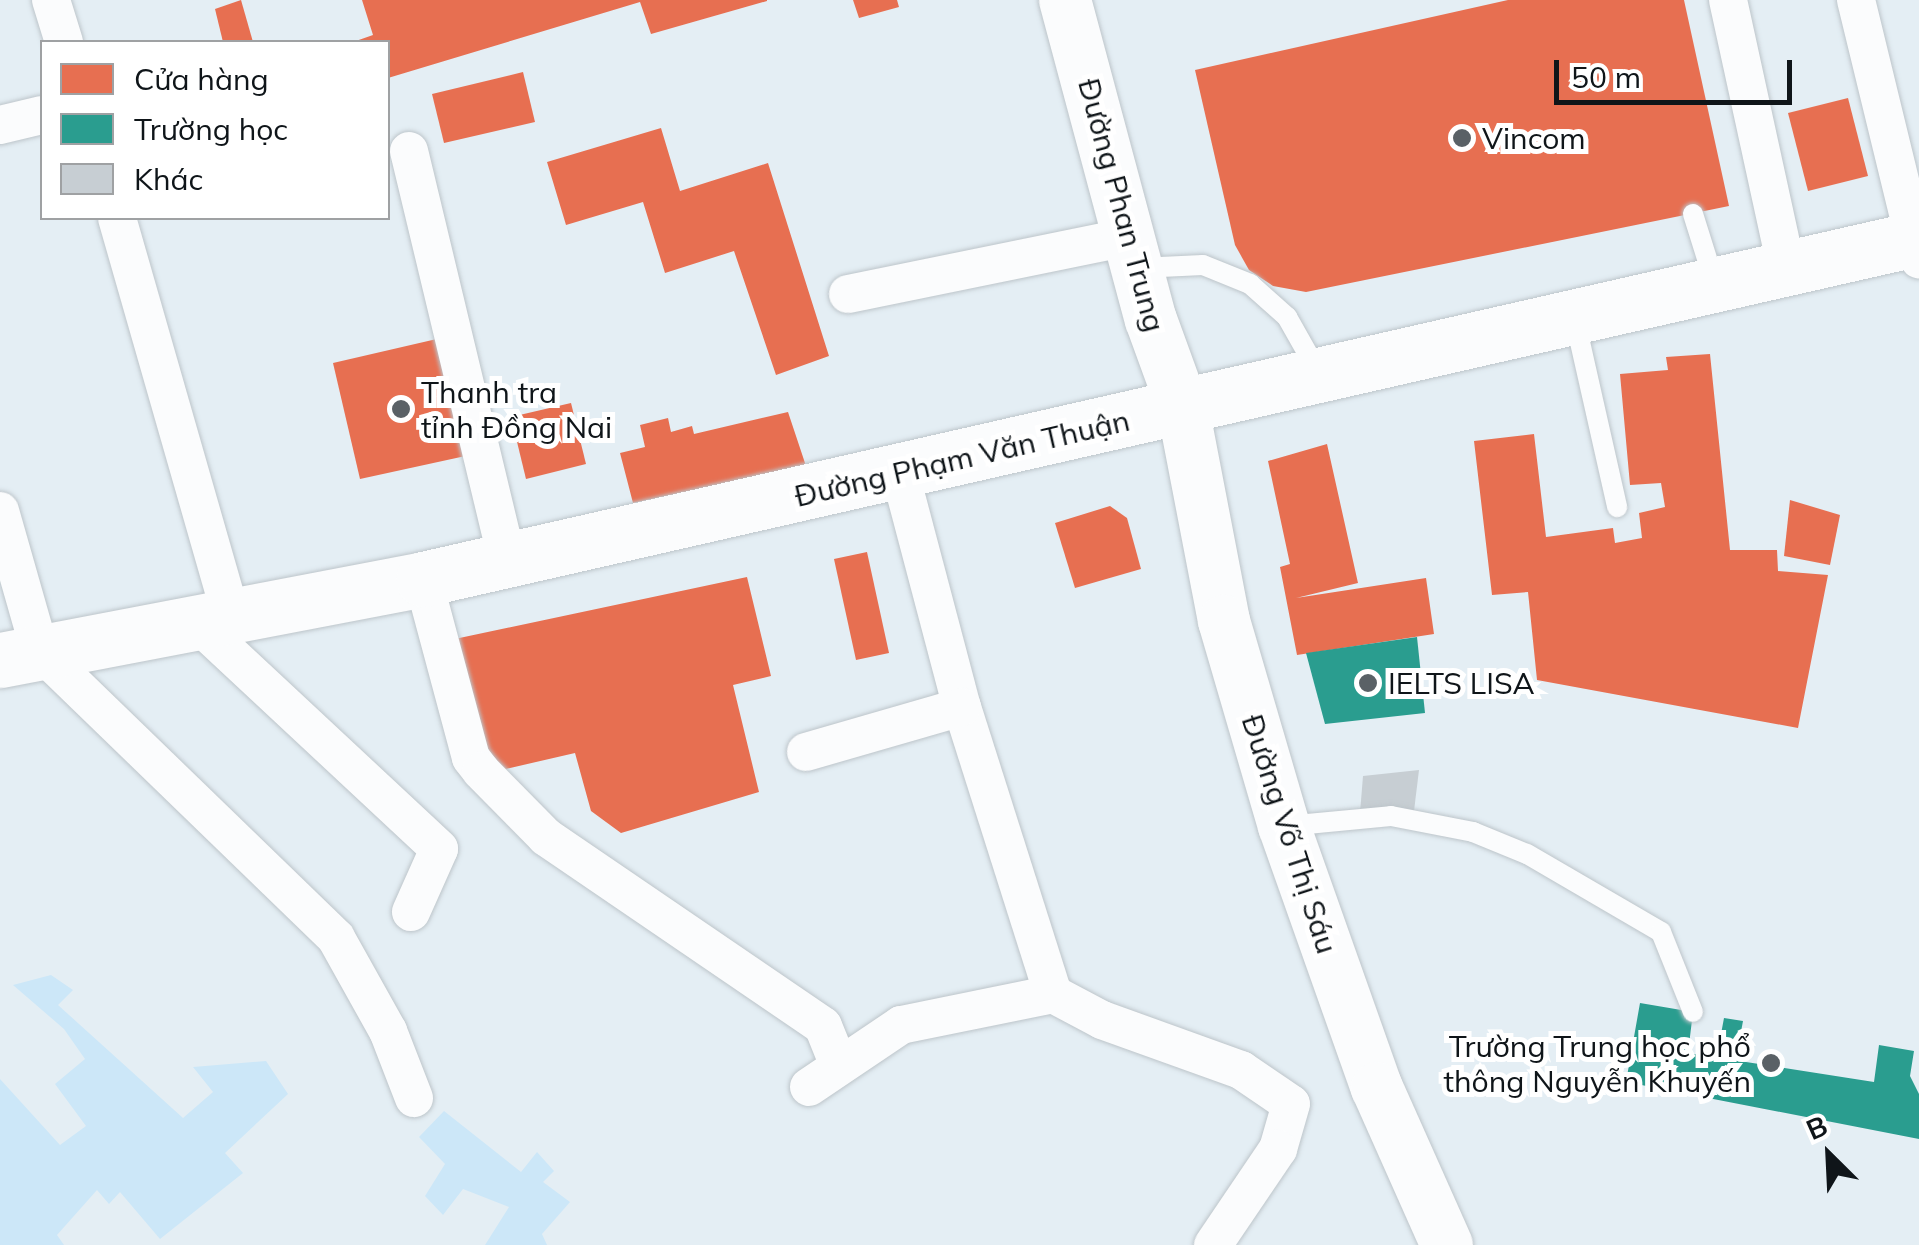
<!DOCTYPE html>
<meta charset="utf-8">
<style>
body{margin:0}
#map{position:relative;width:1919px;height:1245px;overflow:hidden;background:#e4eef4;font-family:Mulish,sans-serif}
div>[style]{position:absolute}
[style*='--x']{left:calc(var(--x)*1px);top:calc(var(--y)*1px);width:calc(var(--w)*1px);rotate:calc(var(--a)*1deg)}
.green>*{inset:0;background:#cce7f8}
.shops>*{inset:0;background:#e76f51}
.schools>*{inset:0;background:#2a9d8f}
.building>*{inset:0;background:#c7ced3}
.roads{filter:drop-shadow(0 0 2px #bdc5ca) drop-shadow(0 0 2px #bdc5ca)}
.lane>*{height:20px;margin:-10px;padding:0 10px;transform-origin:10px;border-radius:10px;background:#fbfcfd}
.street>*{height:38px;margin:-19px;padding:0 19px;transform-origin:19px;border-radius:19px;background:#fbfcfd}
.secondary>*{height:52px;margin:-26px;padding:0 26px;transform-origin:26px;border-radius:26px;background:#fbfcfd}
.primary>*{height:55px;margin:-27.5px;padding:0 27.5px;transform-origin:27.5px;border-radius:27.5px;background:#fbfcfd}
.dots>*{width:28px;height:28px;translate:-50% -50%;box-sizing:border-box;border:5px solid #fff;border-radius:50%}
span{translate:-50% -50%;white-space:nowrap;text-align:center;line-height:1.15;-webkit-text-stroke:10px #fff;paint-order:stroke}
.poi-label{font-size:30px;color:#0f1519}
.left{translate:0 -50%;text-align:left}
.right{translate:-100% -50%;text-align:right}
.street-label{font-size:30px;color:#0f1519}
.legend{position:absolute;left:40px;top:40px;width:350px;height:180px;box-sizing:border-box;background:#fff;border:2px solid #9fa1a3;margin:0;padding:12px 18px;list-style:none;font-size:30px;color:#0f1519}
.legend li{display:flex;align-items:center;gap:20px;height:50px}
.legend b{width:50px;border:2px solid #9fa1a3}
.north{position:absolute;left:1779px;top:1105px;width:100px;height:100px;-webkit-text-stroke:8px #fff;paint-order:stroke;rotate:336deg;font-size:28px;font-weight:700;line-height:40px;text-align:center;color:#0f1519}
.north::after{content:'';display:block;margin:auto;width:35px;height:45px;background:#0f1519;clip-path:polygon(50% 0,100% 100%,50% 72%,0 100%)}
.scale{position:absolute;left:1554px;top:60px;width:238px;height:45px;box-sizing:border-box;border:5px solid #0f1519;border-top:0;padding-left:12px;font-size:30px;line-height:35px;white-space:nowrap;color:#0f1519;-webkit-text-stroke:8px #fff;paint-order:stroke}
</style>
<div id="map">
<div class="green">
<div style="clip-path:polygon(51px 975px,73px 990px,58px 1005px,183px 1118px,213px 1092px,193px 1067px,266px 1061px,288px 1094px,225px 1153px,243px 1173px,160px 1239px,120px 1192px,109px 1204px,97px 1190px,57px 1235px,64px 1245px,0 1245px,0 1079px,60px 1145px,86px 1126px,55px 1084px,85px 1059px,64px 1029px,13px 985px)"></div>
<div style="clip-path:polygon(444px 1111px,521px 1172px,537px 1152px,554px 1171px,543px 1182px,570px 1202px,542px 1234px,547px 1245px,485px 1245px,509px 1207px,463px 1189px,443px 1215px,425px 1196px,445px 1164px,419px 1137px)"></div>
</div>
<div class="shops">
<div style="clip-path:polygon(241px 0,253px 42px,223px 42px,215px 9px)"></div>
<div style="clip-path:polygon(362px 0,767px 0,767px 1px,651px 34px,640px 2px,388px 78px,388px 42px,353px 42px,373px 35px)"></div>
<div style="clip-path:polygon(853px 0,897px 0,899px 7px,859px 18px)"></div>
<div style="clip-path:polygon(1508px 0,1684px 0,1729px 206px,1306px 292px,1273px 286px,1249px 270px,1235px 245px,1195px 70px)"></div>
<div style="clip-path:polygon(523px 72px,535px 122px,444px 143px,432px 94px)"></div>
<div style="clip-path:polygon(1848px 98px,1868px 176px,1808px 191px,1788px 113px)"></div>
<div style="clip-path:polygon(661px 128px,680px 191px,768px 163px,829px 356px,776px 375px,734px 251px,665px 273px,643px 202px,566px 225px,547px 162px)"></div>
<div style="clip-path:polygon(441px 338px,470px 455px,360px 479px,333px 363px)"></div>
<div style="clip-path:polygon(1710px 354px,1730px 550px,1777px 550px,1778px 571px,1828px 575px,1798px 728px,1537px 680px,1528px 592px,1492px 595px,1474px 441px,1534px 434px,1546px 537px,1613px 528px,1615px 543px,1642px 538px,1639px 513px,1665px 507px,1661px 483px,1630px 485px,1620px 374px,1668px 370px,1666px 357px)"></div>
<div style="clip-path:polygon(571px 403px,586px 464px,526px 479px,511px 417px)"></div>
<div style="clip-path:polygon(788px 412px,806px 466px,633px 503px,620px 453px,645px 447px,640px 425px,668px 418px,671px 432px,692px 426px,694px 434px)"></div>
<div style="clip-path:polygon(1327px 444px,1358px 583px,1296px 598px,1426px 578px,1434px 634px,1297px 655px,1280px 567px,1290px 564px,1268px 461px)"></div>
<div style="clip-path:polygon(1790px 500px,1840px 515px,1830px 565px,1784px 556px)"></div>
<div style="clip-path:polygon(1110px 506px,1127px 518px,1141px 569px,1075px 588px,1055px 523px)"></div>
<div style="clip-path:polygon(867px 552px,889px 653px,856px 660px,834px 559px)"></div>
<div style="clip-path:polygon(747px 577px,771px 676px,733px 685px,759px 792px,621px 833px,591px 811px,575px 753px,497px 771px,480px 752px,450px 640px)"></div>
</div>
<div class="schools">
<div style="clip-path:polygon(1417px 637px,1425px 713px,1325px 724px,1306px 653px)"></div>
<div style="clip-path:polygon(1640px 1003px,1693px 1012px,1688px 1053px,1874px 1082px,1879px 1045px,1914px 1051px,1910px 1076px,1919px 1094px,1919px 1139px,1626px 1082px)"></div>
<div style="clip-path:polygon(1724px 1018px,1743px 1021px,1738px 1048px,1719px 1045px)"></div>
</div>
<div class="building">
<div style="clip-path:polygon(1419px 770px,1414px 811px,1360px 813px,1363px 776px)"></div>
</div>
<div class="roads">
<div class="lane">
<div style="--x:1693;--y:214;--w:70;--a:72.6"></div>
<div style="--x:1139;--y:268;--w:64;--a:-2.7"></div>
<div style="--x:1203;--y:265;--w:51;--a:22"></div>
<div style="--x:1250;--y:284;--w:50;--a:41.7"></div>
<div style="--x:1287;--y:317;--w:61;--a:60.5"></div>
<div style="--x:1575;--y:320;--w:192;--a:77.3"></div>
<div style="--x:1286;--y:826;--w:105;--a:-5.4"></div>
<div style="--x:1391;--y:816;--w:84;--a:11"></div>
<div style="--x:1473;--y:832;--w:58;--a:22.2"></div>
<div style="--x:1527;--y:854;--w:155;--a:30.2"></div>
<div style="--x:1661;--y:932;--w:86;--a:68.2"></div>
</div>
<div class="street">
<div style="--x:51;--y:0;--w:44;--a:72.8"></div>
<div style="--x:1728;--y:0;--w:277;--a:77.7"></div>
<div style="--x:1856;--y:0;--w:267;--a:76.3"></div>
<div style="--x:0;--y:125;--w:43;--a:-13.4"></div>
<div style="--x:409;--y:151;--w:421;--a:76.5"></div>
<div style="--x:117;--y:218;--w:414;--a:74"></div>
<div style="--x:848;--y:294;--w:287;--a:-11.5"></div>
<div style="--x:900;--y:473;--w:242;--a:75.2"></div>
<div style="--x:962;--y:707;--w:301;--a:72.4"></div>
<div style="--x:1053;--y:994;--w:55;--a:28"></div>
<div style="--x:1102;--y:1020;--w:148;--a:19.8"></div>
<div style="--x:1241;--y:1070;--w:60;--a:34.2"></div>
<div style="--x:1291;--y:1104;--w:47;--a:106.1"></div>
<div style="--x:1278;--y:1149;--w:116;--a:124.1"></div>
<div style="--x:0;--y:511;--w:146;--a:74.1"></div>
<div style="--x:40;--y:651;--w:412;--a:44.1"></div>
<div style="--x:336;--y:938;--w:107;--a:60.8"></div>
<div style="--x:388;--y:1031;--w:72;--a:68.8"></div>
<div style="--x:423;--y:579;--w:185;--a:75"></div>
<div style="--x:471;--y:758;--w:16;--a:52"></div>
<div style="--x:481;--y:771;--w:93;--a:45.4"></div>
<div style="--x:546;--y:837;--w:335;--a:34.3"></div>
<div style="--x:823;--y:1026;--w:40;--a:68"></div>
<div style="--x:197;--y:623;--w:331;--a:43"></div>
<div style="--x:439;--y:849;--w:69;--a:114"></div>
<div style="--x:806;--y:752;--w:162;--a:-16.1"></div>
<div style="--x:809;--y:1087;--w:111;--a:-34"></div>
<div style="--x:901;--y:1025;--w:155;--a:-11.5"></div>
</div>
<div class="secondary">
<div style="--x:1065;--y:0;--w:331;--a:75"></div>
<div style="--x:1151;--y:320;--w:94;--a:70"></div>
<div style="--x:1183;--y:408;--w:217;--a:79.1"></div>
<div style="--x:1224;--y:621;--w:214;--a:73.7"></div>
<div style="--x:1284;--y:826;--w:278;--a:70.5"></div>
<div style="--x:1377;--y:1088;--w:172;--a:66"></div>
</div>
<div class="primary">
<div style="--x:0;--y:660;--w:431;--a:-10.8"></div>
<div style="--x:423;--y:579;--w:1534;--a:-12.84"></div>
</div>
</div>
<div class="dots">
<div style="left:1462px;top:138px;background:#5a6166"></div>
<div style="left:401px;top:409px;background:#5a6166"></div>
<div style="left:1368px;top:683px;background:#5a6166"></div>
<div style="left:1771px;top:1063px;background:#5a6166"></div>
</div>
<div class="poi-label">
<span class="left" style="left:1482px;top:138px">Vincom</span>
<span class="left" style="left:421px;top:409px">Thanh tra<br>tỉnh Đồng Nai</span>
<span class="left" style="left:1388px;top:683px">IELTS LISA</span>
<span class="right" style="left:1751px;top:1063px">Trường Trung học phổ<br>thông Nguyễn Khuyến</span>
</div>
<div class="street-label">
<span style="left:1122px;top:205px;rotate:75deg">Đường Phan Trung</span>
<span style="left:962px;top:458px;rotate:-13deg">Đường Phạm Văn Thuận</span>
<span style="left:1290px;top:834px;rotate:72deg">Đường Võ Thị Sáu</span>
</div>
<ul class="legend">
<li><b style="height:28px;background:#e76f51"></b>Cửa hàng</li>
<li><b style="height:28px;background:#2a9d8f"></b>Trường học</li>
<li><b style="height:28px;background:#c7ced3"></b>Khác</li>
</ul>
<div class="north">B</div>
<div class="scale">50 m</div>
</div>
